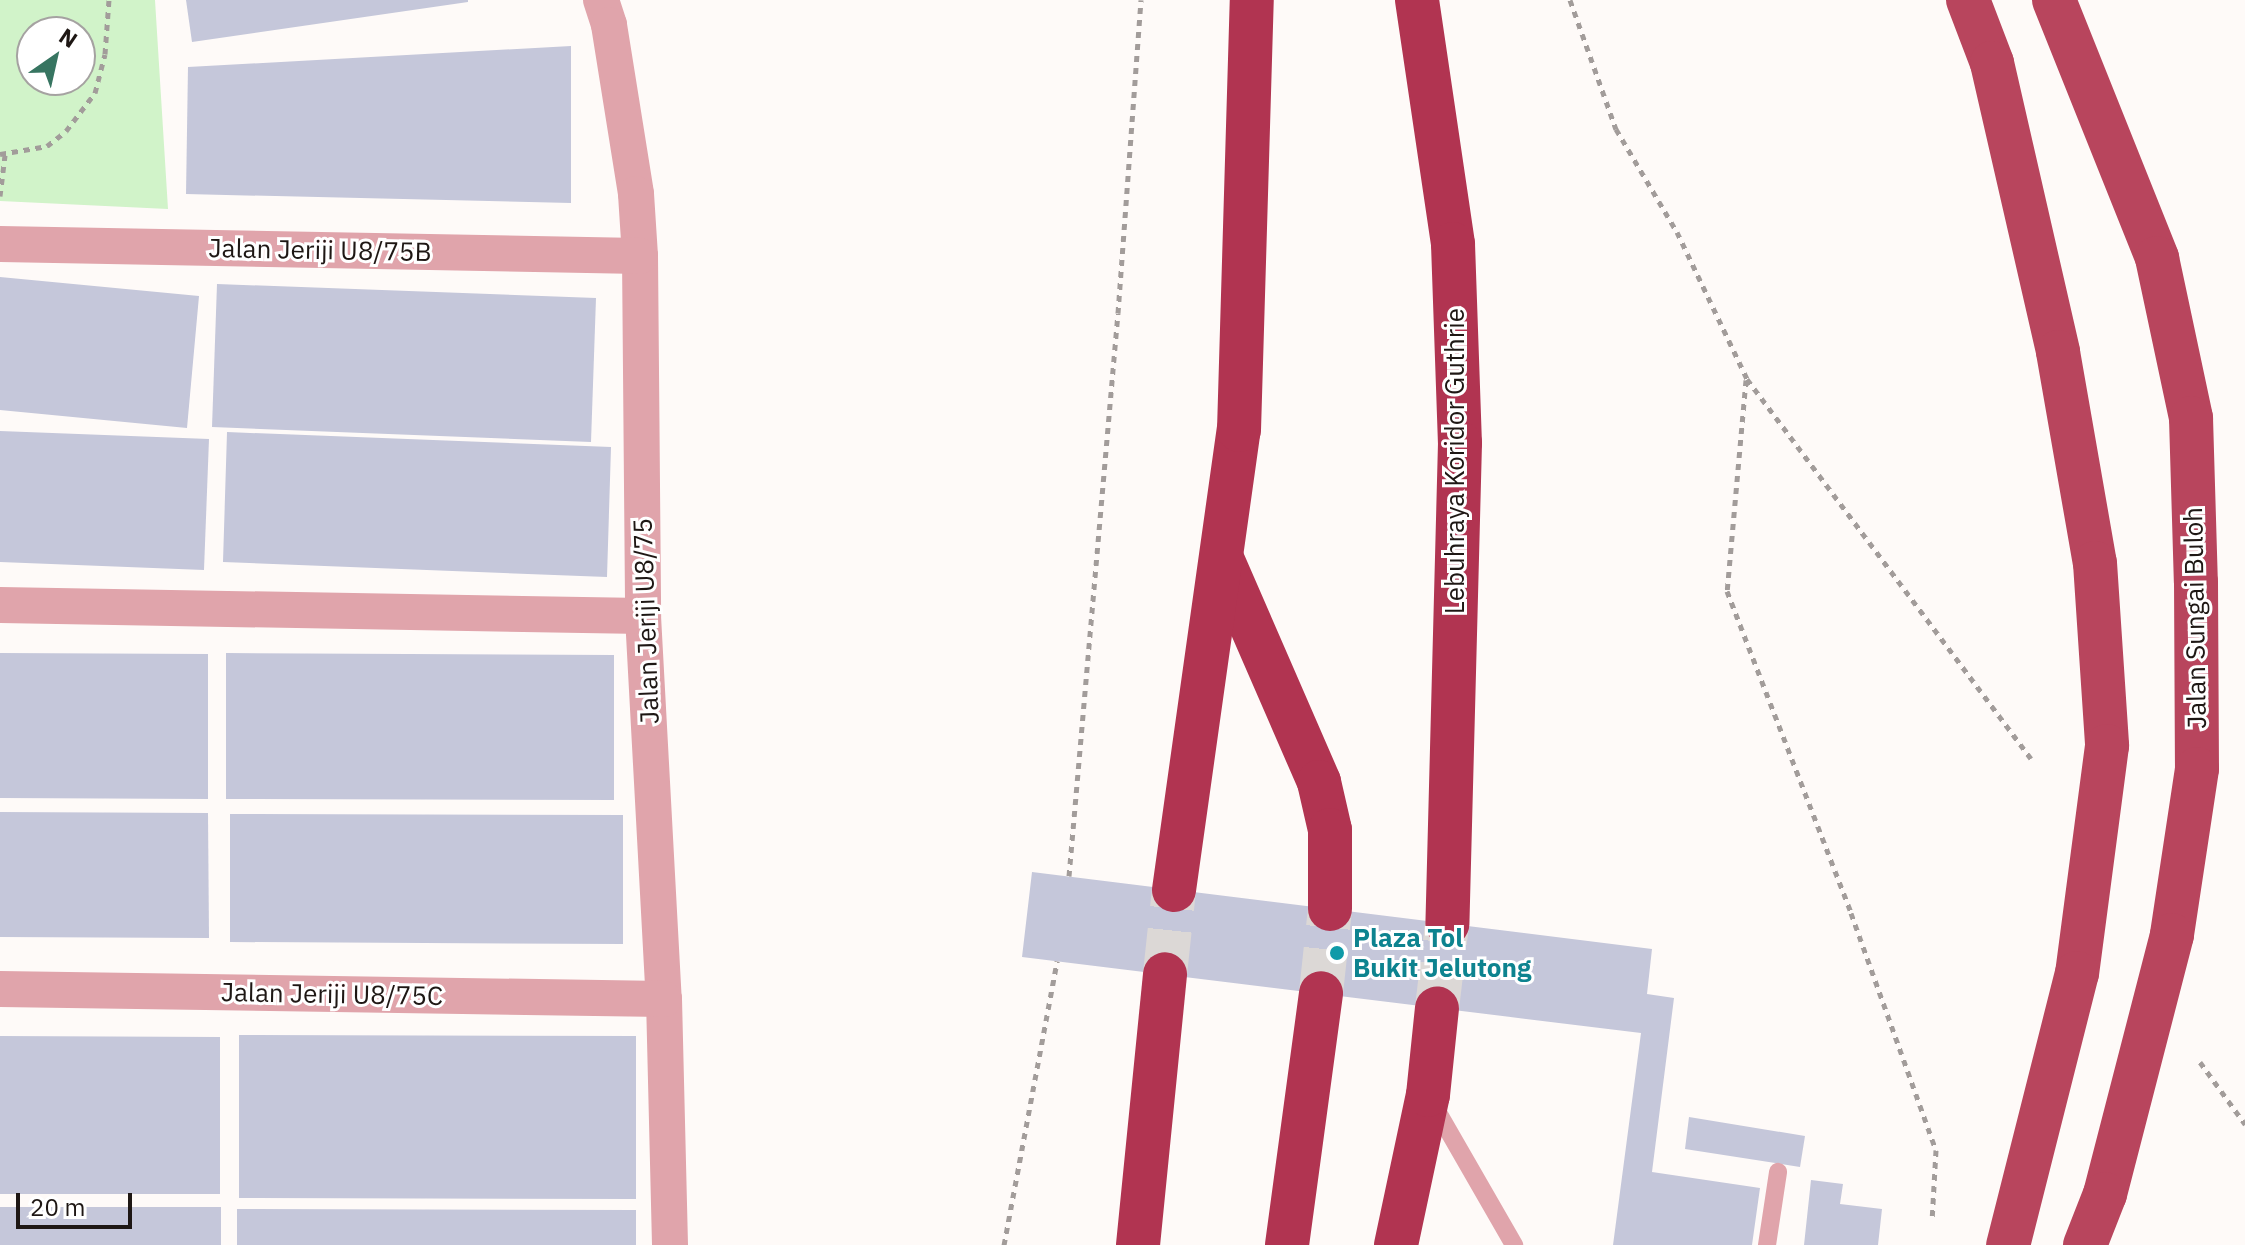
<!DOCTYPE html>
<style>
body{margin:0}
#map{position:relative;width:2245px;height:1245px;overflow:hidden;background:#fefaf8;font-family:"IBM Plex Sans",sans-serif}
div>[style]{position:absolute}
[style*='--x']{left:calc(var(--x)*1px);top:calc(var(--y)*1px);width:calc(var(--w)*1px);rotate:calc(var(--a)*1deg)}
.green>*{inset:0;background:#d1f3c9}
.building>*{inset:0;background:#c5c7da}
.motorway-tunnel>*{height:44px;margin-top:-22px;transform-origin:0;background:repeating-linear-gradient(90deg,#dcd8d6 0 44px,transparent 0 66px)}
.path>*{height:5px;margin-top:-2.5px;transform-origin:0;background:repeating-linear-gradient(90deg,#a29c9a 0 6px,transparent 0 12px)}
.service>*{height:18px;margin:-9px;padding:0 9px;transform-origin:9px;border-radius:9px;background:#e0a4ab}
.minor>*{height:36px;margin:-18px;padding:0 18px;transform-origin:18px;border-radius:18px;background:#e0a4ab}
.trunk>*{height:44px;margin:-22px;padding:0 22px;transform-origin:22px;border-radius:22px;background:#b8455d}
.motorway>*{height:44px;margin:-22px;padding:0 22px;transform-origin:22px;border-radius:22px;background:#b13451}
.dots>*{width:22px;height:22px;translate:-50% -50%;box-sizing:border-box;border:4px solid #fff;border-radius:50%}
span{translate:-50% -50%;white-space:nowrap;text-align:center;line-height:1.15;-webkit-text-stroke:6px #fff;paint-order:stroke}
.street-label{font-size:26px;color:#1e1714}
.culture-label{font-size:26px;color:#0d838f;font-weight:700}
.left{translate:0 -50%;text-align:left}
.north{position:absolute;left:16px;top:16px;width:80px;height:80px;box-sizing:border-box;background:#fff;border:2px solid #a5a2a1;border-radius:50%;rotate:34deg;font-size:22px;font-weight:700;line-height:32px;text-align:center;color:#1e1714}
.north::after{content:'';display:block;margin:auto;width:28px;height:36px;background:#377561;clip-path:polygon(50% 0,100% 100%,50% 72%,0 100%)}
.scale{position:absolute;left:16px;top:1193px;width:116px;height:36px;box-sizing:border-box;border:4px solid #1e1714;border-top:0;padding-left:10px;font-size:24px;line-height:28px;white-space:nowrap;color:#1e1714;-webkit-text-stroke:6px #fff;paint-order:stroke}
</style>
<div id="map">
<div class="green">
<div style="clip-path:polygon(evenodd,0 0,155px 0,168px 209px,0 201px,0 0,32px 32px,80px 32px,80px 80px,32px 80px,32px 32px)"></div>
</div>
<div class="building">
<div style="clip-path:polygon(186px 0,468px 0,468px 2px,192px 42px)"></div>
<div style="clip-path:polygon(571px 46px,571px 203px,186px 194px,188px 67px)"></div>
<div style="clip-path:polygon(0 277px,199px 296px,187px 428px,0 410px)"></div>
<div style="clip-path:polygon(217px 284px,596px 298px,591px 442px,212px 427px)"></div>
<div style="clip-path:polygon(0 431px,209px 439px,204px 570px,0 562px)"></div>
<div style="clip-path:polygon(227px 432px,611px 447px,607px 577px,223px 562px)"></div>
<div style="clip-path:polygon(0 653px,208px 654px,208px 799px,0 798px)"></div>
<div style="clip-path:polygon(226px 653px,614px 655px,614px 800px,226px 799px)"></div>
<div style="clip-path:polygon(0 812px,208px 813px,209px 938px,0 937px)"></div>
<div style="clip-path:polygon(230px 814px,623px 815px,623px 944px,230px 942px)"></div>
<div style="clip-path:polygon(1032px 872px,1652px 949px,1647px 994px,1674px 998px,1652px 1172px,1760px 1188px,1752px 1245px,1613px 1245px,1641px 1033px,1022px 957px)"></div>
<div style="clip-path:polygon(239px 1035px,636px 1036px,636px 1199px,239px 1198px)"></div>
<div style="clip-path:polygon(0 1036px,220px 1037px,220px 1194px,0 1194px)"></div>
<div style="clip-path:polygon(1689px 1117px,1805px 1136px,1800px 1167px,1685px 1149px)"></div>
<div style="clip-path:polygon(1811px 1180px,1843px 1184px,1840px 1204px,1882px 1209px,1878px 1245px,1804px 1245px)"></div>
<div style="clip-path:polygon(0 1207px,221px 1207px,221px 1245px,0 1245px)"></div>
<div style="clip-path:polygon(237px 1209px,636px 1210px,636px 1245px,237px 1245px)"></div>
</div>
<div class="motorway-tunnel">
<div style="--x:1165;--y:974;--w:84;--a:-83.9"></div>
<div style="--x:1321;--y:993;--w:84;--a:-83.9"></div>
<div style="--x:1437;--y:1008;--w:85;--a:-83.2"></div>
</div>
<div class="path">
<div style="--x:1570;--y:0;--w:137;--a:70.4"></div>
<div style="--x:1616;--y:129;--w:120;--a:59.4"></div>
<div style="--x:1677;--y:232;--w:163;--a:64.5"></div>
<div style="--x:1747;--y:379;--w:474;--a:53.2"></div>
<div style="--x:0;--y:154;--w:48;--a:-9.7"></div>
<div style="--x:47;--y:146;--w:24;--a:-38"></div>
<div style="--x:66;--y:131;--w:48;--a:-52.7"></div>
<div style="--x:95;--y:93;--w:40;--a:-75.6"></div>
<div style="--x:105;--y:54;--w:54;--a:-85.8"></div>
<div style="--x:0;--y:196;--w:41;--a:-83"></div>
<div style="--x:1746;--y:380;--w:212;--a:95.1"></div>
<div style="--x:1727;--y:591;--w:345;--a:68.9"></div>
<div style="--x:1851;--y:913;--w:252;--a:70.3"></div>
<div style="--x:1936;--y:1150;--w:71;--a:93.2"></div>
<div style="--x:1069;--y:876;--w:565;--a:-85.03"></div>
<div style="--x:1118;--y:313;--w:314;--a:-85.8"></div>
<div style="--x:2200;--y:1062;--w:77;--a:54"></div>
<div style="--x:1004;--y:1245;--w:289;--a:-79.4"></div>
</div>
<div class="service">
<div style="--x:1433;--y:1104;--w:163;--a:60.1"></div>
<div style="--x:1767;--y:1245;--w:74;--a:-81.4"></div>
</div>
<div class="minor">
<div style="--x:601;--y:0;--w:26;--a:72"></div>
<div style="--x:609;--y:25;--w:171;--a:80.9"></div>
<div style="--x:636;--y:194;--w:62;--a:86.3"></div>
<div style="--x:640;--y:256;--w:360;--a:89.5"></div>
<div style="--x:643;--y:616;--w:384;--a:86.9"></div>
<div style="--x:664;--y:999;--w:246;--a:88.6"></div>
<div style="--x:0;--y:244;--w:640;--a:1.07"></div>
<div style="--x:0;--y:605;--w:643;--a:0.98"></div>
<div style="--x:0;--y:989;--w:664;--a:0.86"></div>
</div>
<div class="trunk">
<div style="--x:1968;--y:0;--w:67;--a:69.1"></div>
<div style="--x:1992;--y:63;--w:296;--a:77.1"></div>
<div style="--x:2058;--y:352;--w:214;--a:80.1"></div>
<div style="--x:2095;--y:563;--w:183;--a:86.2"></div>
<div style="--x:2107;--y:746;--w:229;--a:97.5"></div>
<div style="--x:2077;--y:973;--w:281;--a:104.2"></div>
<div style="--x:2054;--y:0;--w:278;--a:68.2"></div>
<div style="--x:2157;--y:258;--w:164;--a:78"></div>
<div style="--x:2191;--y:418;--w:164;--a:88.3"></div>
<div style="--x:2196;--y:582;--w:187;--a:89.7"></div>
<div style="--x:2197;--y:769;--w:168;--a:98.6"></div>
<div style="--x:2172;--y:935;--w:268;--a:104.5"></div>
<div style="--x:2105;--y:1194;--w:55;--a:111.4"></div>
</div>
<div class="motorway">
<div style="--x:1417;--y:0;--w:247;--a:81.6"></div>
<div style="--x:1453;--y:244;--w:199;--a:88"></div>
<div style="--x:1460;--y:443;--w:481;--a:91.5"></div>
<div style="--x:1223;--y:561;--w:241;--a:66.5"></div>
<div style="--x:1319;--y:782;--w:49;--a:77.1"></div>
<div style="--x:1330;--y:830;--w:79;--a:90"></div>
<div style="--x:1174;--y:890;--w:465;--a:-82"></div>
<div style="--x:1239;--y:430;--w:430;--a:-88.3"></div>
<div style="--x:1138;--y:1245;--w:272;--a:-84.3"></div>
<div style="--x:1287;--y:1245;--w:254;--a:-82.3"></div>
<div style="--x:1396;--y:1245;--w:153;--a:-78"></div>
<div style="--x:1428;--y:1095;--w:87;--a:-84.1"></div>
</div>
<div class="dots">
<div style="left:1337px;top:953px;background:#0f9aa8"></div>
</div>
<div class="street-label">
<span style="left:320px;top:250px;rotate:1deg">Jalan Jeriji U8/75B</span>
<span style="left:1455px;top:461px;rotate:-90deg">Lebuhraya Koridor Guthrie</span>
<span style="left:2195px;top:618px;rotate:-91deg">Jalan Sungai Buloh</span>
<span style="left:646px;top:621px;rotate:-92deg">Jalan Jeriji U8/75</span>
<span style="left:332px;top:994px;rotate:1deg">Jalan Jeriji U8/75C</span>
</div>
<div class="culture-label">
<span class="left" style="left:1353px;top:953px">Plaza Tol<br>Bukit Jelutong</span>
</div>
<div class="north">N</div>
<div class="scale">20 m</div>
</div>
